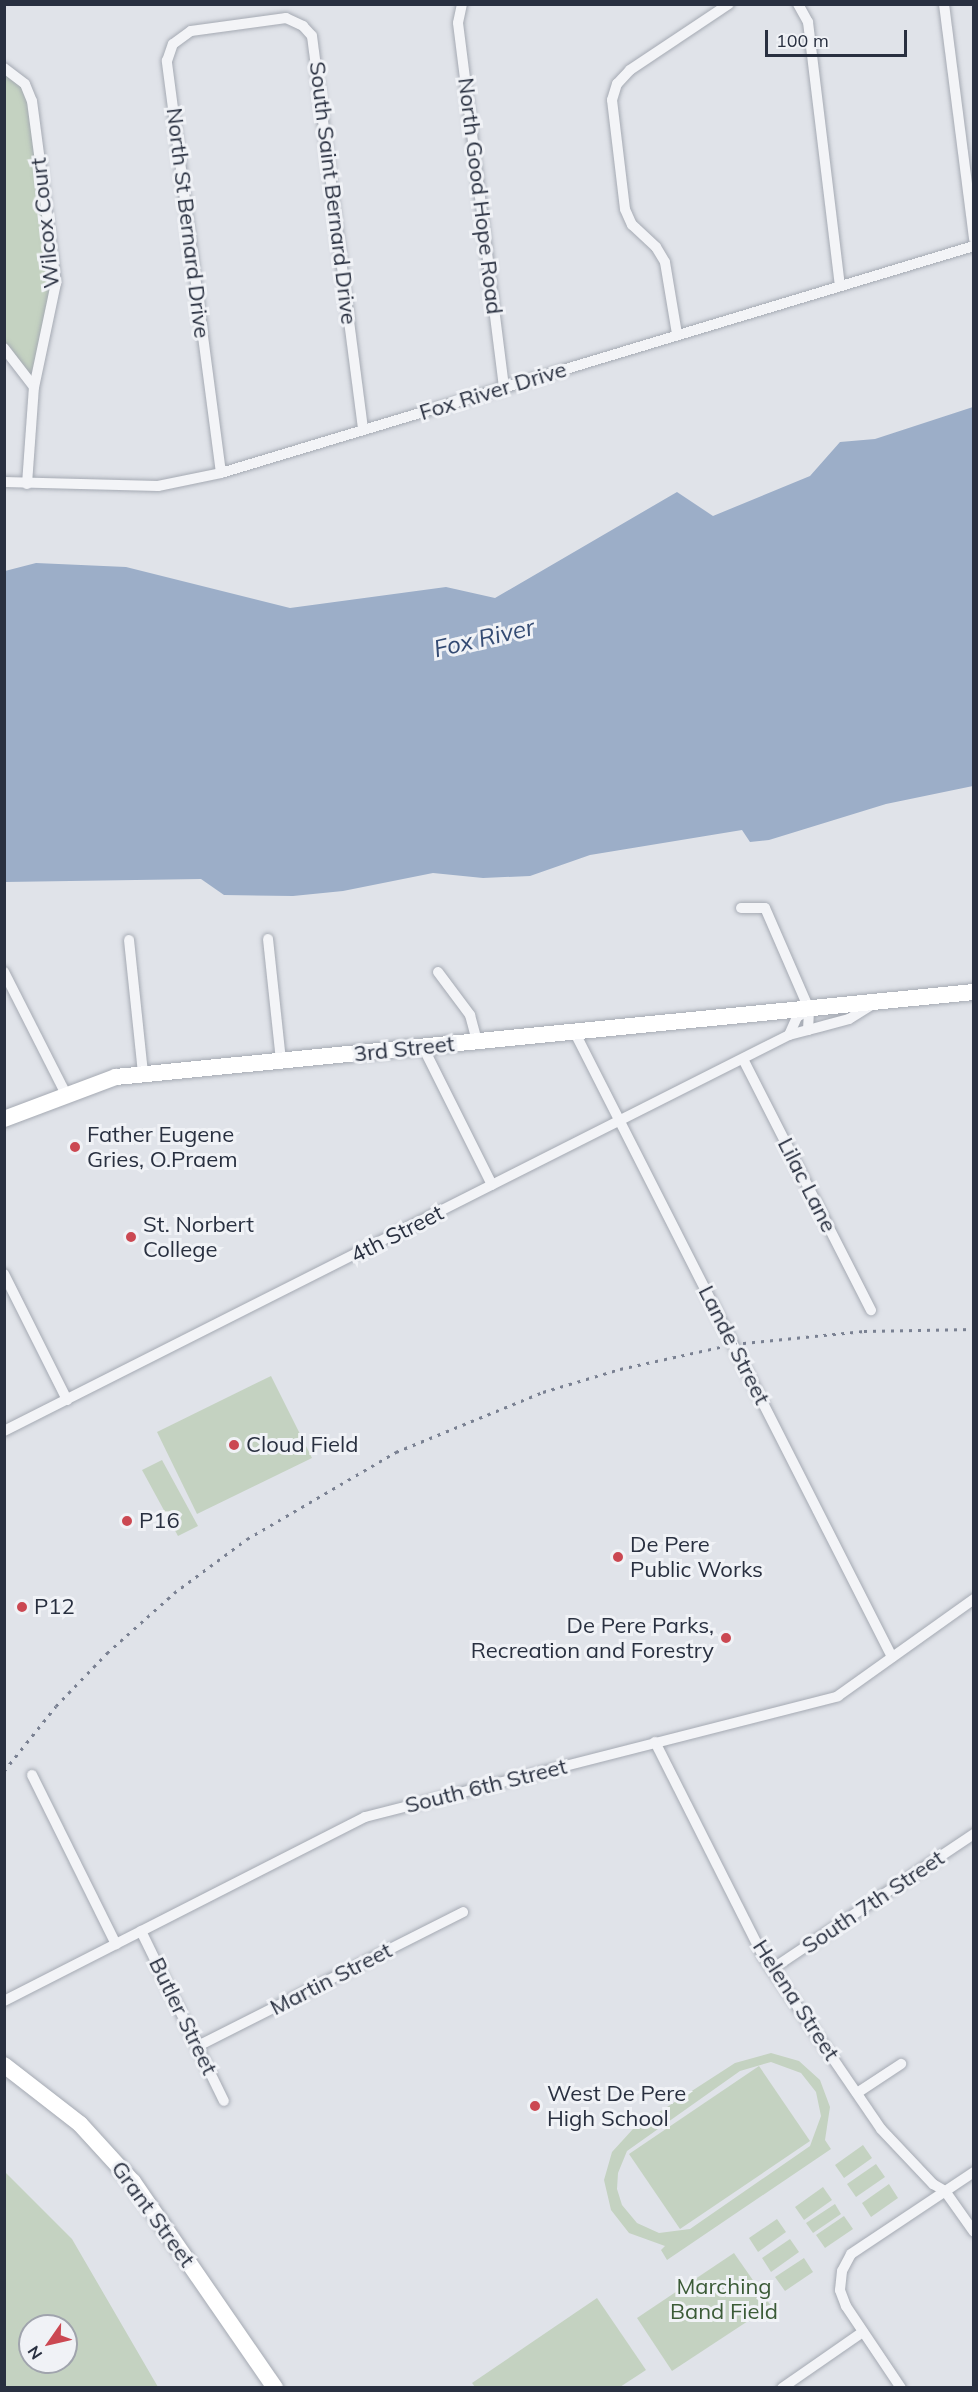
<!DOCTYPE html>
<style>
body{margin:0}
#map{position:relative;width:978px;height:2392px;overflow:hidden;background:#e0e3e9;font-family:Mulish,sans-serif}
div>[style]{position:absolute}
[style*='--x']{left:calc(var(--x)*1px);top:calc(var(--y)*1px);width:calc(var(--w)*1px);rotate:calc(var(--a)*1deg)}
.green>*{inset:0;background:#c4d2c1}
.water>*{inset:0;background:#9caec8}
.roads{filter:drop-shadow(0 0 2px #a5aab3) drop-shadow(0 0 2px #a5aab3)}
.street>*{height:10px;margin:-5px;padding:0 5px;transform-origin:5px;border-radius:5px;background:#f3f4f7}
.secondary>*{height:16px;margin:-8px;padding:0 8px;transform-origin:8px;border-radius:8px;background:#fff}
.rail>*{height:3px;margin-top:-1.5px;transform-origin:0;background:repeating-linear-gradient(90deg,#7a8192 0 3px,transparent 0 9px)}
.dots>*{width:16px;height:16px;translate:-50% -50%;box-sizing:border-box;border:3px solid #f0f2f6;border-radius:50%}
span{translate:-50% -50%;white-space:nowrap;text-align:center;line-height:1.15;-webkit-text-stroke:6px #f0f2f6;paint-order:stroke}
.street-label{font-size:22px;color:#293040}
.poi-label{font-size:22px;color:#293040}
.left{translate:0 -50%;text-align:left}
.right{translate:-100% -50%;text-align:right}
.park-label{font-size:22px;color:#3b5b37}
.water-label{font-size:24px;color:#344b73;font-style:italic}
.frame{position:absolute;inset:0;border:6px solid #293040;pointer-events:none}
.north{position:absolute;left:18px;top:2314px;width:60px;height:60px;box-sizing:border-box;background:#f0f2f6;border:2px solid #a0a4ad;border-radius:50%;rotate:236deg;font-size:16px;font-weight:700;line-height:24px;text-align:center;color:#293040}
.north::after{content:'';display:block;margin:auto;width:21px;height:27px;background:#cb4852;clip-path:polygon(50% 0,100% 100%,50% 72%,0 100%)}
.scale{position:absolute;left:765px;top:30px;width:142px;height:27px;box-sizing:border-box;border:3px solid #293040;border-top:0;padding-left:8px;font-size:18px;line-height:21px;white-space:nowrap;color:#293040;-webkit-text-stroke:4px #f0f2f6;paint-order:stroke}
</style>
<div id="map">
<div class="green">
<div style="clip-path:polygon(4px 68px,25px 84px,56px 283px,34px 387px,5px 348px)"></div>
<div style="clip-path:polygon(271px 1376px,312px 1458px,197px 1514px,157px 1432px)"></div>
<div style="clip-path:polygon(162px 1460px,198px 1526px,178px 1536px,142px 1470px)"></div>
<div style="clip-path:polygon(evenodd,771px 2053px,799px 2061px,820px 2080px,830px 2107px,825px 2140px,831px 2149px,667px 2260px,661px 2250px,665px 2246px,629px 2233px,611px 2210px,604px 2180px,612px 2152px,633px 2129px,735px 2063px,771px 2053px,771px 2062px,801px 2073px,816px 2092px,821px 2116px,810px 2146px,690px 2229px,659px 2233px,637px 2223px,622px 2205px,617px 2189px,618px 2173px,627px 2151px,740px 2071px,771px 2062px)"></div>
<div style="clip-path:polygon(759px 2066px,810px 2141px,680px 2229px,629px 2154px)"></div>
<div style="clip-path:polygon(863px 2145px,872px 2158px,844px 2178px,835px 2165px)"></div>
<div style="clip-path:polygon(876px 2164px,885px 2177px,856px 2197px,847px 2184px)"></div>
<div style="clip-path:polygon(evenodd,4px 2171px,72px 2239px,158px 2387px,5px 2387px,4px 2171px,30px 2326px,66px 2326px,66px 2362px,30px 2362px,30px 2326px)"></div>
<div style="clip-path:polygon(889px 2184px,898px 2198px,871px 2217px,862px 2203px)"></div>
<div style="clip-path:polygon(823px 2187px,832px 2200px,804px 2220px,795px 2207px)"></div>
<div style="clip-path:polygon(835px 2204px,841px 2214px,813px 2233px,806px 2223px)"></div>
<div style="clip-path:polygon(844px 2216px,853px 2229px,825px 2248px,816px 2235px)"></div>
<div style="clip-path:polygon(777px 2219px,786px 2232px,758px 2252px,749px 2238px)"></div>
<div style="clip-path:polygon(790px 2239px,799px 2252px,771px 2272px,762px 2258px)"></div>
<div style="clip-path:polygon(734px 2253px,771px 2306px,672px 2371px,637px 2318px)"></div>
<div style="clip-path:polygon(804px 2258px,813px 2272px,785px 2291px,775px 2277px)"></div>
<div style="clip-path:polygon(597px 2298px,646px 2370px,620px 2387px,475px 2387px,472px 2383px)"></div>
</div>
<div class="water">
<div style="clip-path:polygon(973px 407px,973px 786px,886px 804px,769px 840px,750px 842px,742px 830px,590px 855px,530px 876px,483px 878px,433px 873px,343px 891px,293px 896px,224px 895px,201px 879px,5px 882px,5px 571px,36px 563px,126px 567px,290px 608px,446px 587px,495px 598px,677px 492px,713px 516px,810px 476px,840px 442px,875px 439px)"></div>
</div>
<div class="roads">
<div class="street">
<div style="--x:462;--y:4;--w:19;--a:102"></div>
<div style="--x:458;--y:23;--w:368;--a:82.8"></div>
<div style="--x:798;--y:4;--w:21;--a:61"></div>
<div style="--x:808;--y:22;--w:266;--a:83.1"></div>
<div style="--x:944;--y:4;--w:237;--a:82.7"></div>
<div style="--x:4;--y:68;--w:26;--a:37"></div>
<div style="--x:25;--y:84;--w:18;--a:68"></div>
<div style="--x:32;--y:101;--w:184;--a:82.5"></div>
<div style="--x:56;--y:283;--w:106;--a:101.9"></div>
<div style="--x:34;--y:387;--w:49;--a:-127.6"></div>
<div style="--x:677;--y:334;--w:73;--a:-99.5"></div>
<div style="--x:665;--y:262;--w:17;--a:-121"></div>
<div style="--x:656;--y:247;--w:33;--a:-137"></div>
<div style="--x:632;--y:225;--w:17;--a:-114"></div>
<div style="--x:625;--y:209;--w:110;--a:-96.8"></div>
<div style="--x:612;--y:100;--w:17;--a:-73"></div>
<div style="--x:617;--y:84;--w:19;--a:-47"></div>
<div style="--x:630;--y:70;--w:119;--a:-33.7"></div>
<div style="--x:221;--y:473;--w:416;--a:-97.5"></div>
<div style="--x:167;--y:61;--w:18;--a:-71"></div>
<div style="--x:173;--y:44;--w:22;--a:-36"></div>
<div style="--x:191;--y:31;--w:96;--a:-7.8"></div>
<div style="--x:286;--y:18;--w:19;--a:25"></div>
<div style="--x:303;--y:26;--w:13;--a:48"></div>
<div style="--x:312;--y:36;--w:397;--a:82.6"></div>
<div style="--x:4;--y:482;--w:154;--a:1.5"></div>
<div style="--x:158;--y:486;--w:64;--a:-11.7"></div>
<div style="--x:221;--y:473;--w:786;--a:-16.78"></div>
<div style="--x:27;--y:484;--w:97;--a:-85.9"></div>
<div style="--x:268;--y:939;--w:123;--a:83.9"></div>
<div style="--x:129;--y:940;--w:135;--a:84"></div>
<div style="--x:4;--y:972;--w:137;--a:63.1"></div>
<div style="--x:438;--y:972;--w:54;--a:53.3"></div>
<div style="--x:470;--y:1015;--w:27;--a:75"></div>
<div style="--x:808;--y:1030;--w:42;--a:-15"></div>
<div style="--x:849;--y:1019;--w:26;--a:-32"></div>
<div style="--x:575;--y:1033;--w:700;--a:63.07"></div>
<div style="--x:789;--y:1035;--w:20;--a:-66"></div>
<div style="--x:797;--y:1017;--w:12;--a:-31"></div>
<div style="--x:423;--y:1047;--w:154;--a:63.4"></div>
<div style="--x:743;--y:1059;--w:282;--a:63"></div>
<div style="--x:4;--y:1274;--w:141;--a:63.4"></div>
<div style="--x:4;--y:1431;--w:879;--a:-26.77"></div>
<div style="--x:789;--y:1035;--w:20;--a:-15"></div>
<div style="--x:808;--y:1030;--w:21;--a:-87"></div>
<div style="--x:809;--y:1009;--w:110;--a:-113.5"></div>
<div style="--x:765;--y:908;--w:24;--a:180"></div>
<div style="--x:655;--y:1742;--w:240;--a:63.2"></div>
<div style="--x:763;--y:1956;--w:209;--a:55.7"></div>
<div style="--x:881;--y:2129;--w:76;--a:46.6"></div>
<div style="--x:933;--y:2184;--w:14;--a:30"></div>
<div style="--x:945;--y:2191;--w:50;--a:54.7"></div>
<div style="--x:32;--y:1775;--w:189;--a:63.6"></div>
<div style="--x:141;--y:1931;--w:189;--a:64"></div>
<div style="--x:772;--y:1969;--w:243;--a:-33.8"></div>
<div style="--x:4;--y:2001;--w:405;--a:-27"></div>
<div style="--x:365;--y:1817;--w:488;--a:-14.3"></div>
<div style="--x:838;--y:1696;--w:167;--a:-35.5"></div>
<div style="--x:198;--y:2046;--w:297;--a:-26.8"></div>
<div style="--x:857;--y:2093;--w:53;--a:-33.4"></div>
<div style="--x:782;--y:2388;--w:98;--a:-34.7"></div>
<div style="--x:901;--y:2388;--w:99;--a:-123.9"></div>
<div style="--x:846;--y:2306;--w:17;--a:-111"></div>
<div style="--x:840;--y:2290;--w:19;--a:-84"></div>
<div style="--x:842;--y:2271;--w:19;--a:-62"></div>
<div style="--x:851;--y:2254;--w:148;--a:-33.7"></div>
</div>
<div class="secondary">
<div style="--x:4;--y:1119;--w:120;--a:-20.6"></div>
<div style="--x:116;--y:1077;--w:862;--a:-5.66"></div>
<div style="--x:4;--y:2065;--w:96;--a:37.8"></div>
<div style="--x:80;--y:2124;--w:79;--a:47.6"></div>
<div style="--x:133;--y:2182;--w:250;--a:55.4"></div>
</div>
</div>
<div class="rail">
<div style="--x:4;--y:1771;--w:83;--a:-51.3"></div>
<div style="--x:56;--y:1706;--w:74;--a:-46.1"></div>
<div style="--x:107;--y:1653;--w:90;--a:-41.8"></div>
<div style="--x:174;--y:1593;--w:91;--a:-36.5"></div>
<div style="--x:247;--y:1539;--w:173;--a:-30.3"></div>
<div style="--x:396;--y:1452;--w:159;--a:-22.2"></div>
<div style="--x:543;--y:1392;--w:80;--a:-16.6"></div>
<div style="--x:620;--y:1369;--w:117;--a:-12.4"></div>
<div style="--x:734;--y:1344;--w:131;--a:-5.7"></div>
<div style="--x:864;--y:1331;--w:110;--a:-1"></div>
</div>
<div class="dots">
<div style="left:75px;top:1147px;background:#cb4852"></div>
<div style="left:131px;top:1237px;background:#cb4852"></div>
<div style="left:234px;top:1445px;background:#cb4852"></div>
<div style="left:127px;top:1521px;background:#cb4852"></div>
<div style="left:618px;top:1557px;background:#cb4852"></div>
<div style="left:22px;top:1607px;background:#cb4852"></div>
<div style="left:726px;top:1638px;background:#cb4852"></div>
<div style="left:535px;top:2106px;background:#cb4852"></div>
</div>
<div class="street-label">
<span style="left:333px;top:193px;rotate:83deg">South Saint Bernard Drive</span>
<span style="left:480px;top:196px;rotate:83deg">North Good Hope Road</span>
<span style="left:45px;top:223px;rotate:-96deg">Wilcox Court</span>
<span style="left:188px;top:223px;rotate:83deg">North St Bernard Drive</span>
<span style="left:493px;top:391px;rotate:-17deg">Fox River Drive</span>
<span style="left:404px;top:1049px;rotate:-6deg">3rd Street</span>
<span style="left:807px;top:1185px;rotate:63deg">Lilac Lane</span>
<span style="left:397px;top:1234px;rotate:-27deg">4th Street</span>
<span style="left:734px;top:1345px;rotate:63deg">Lande Street</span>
<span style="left:486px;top:1786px;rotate:-14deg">South 6th Street</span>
<span style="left:873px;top:1902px;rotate:-34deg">South 7th Street</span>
<span style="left:331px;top:1979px;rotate:-27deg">Martin Street</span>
<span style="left:796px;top:2000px;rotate:57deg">Helena Street</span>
<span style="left:183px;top:2016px;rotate:64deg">Butler Street</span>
<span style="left:153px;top:2214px;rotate:54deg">Grant Street</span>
</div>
<div class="poi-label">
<span class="left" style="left:87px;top:1147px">Father Eugene<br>Gries, O.Praem</span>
<span class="left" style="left:143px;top:1237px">St. Norbert<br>College</span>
<span class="left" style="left:246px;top:1445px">Cloud Field</span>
<span class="left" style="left:139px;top:1521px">P16</span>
<span class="left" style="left:630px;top:1557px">De Pere<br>Public Works</span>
<span class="left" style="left:34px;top:1607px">P12</span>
<span class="right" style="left:714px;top:1638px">De Pere Parks,<br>Recreation and Forestry</span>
<span class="left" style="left:547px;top:2106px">West De Pere<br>High School</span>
</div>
<div class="park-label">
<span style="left:724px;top:2299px">Marching<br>Band Field</span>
</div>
<div class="water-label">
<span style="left:484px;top:638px;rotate:-13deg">Fox River</span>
</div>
<div class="frame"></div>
<div class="north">N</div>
<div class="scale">100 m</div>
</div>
